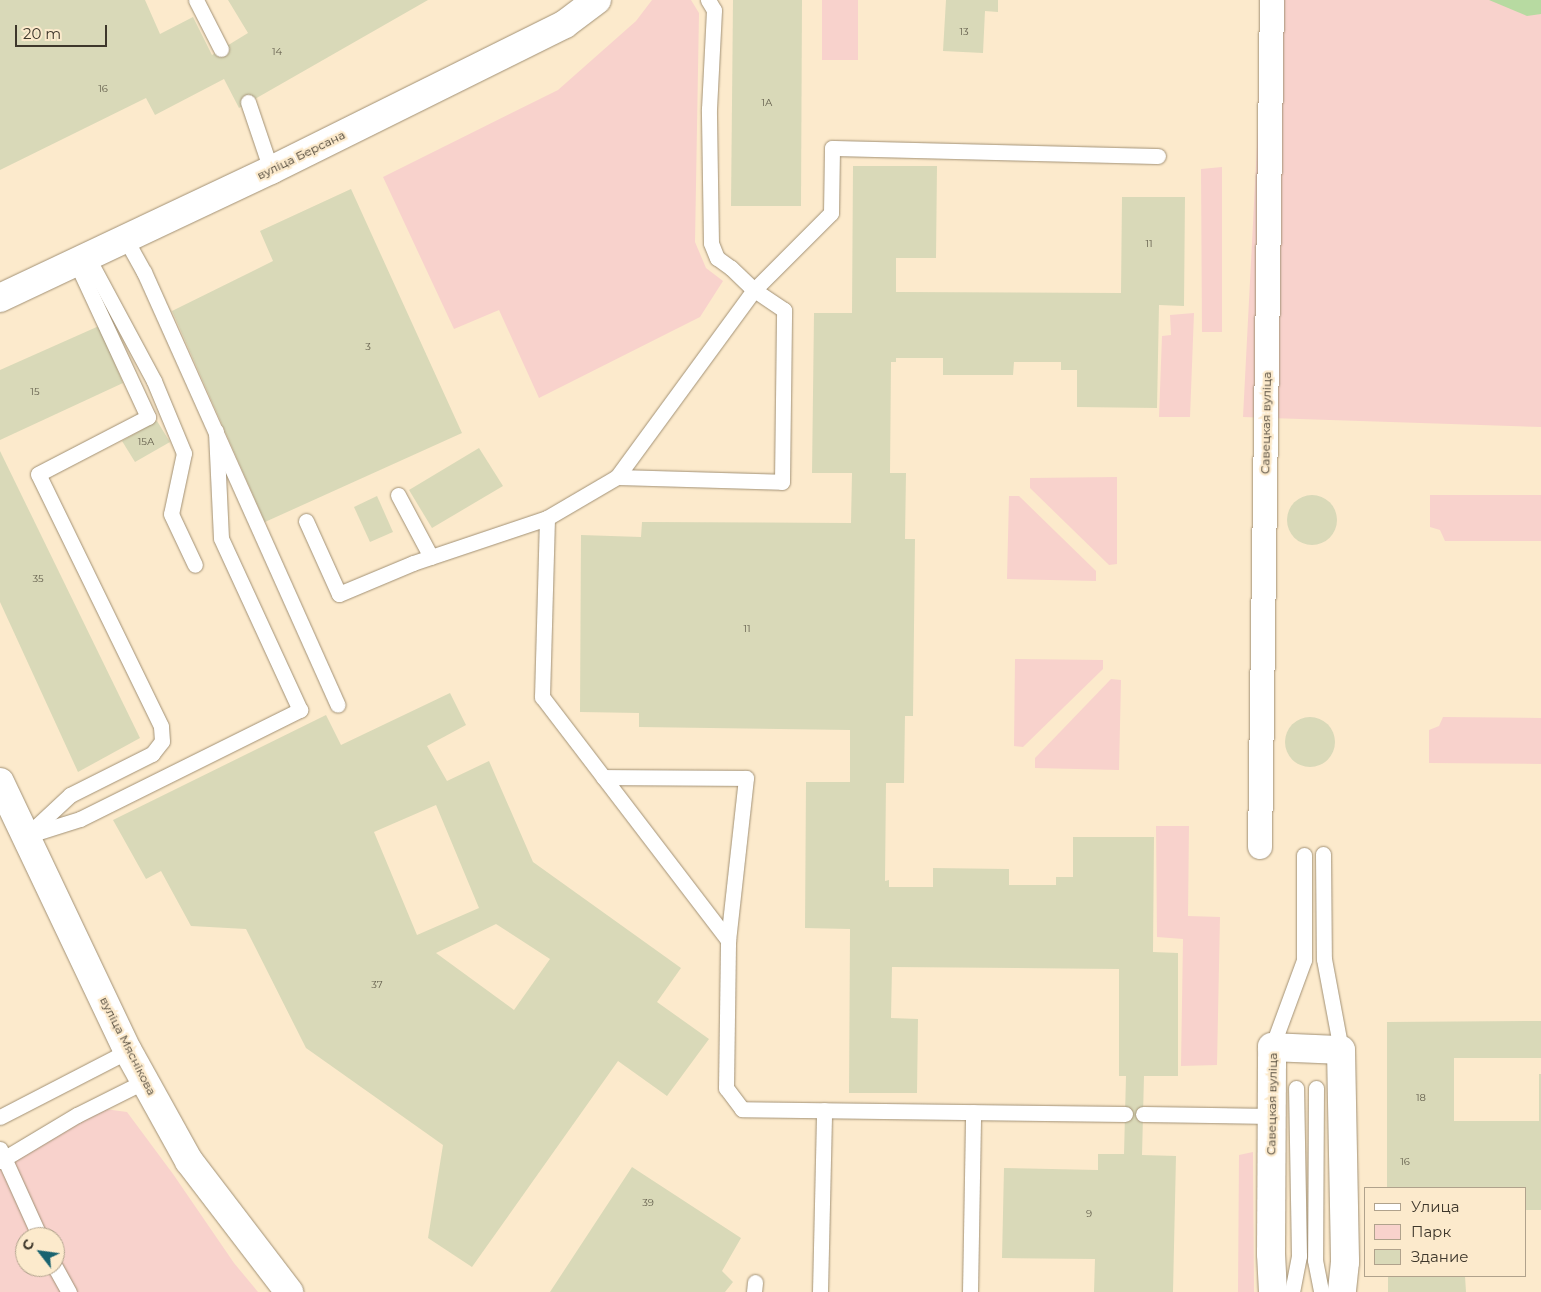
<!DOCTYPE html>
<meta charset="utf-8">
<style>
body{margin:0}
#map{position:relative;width:1541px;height:1292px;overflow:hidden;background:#fceacc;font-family:Montserrat,sans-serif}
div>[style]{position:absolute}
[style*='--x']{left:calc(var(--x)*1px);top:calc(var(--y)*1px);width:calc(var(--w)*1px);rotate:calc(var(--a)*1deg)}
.green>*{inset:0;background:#f8d2cc}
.water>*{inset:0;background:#b7daa1}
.building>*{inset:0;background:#d9d9b8}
.round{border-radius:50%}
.roads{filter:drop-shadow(0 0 1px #a29175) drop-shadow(0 0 1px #a29175)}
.service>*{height:15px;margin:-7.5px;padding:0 7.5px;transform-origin:7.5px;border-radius:7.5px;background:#fff}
.pedestrian>*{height:24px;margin:-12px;padding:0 12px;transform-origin:12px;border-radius:12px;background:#fff}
.minor>*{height:28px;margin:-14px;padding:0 14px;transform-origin:14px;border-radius:14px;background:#fff}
.secondary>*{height:28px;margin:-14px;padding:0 14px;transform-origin:14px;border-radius:14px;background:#fff}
span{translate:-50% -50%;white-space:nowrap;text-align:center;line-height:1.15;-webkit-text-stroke:4.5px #fceacc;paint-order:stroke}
.number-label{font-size:10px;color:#65604e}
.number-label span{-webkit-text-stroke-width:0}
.street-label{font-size:12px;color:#3e372b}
.legend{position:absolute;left:1364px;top:1187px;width:162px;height:90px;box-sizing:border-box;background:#fceacc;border:1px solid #b0a28c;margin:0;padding:6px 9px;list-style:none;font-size:15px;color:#3e372b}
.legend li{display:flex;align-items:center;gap:10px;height:25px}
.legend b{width:25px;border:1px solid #b0a28c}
.north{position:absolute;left:15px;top:1227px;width:50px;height:50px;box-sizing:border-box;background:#fceacc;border:1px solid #b0a28c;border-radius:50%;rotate:300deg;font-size:14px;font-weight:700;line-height:20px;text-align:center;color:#3e372b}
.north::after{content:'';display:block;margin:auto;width:18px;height:22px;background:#196370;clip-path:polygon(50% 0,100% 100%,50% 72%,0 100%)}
.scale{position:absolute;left:15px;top:25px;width:92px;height:22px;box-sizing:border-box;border:2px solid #3e372b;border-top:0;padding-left:6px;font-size:15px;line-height:18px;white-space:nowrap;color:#3e372b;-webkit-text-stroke:4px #fceacc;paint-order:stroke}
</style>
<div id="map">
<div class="green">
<div style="clip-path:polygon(652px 0,691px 0,699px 13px,695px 242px,706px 268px,723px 281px,700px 317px,539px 398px,499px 310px,454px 329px,383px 177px,558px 90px,636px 21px)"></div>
<div style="clip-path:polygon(822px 0,858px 0,858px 60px,822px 60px)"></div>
<div style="clip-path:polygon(1261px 0,1541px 0,1541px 427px,1243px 417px,1258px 126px)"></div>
<div style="clip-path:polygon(1222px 167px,1222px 332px,1202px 332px,1201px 169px)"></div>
<div style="clip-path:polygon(1194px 313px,1190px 417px,1159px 417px,1162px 336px,1171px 335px,1170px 315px)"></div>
<div style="clip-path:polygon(1117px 477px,1117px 564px,1109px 565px,1030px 488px,1030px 478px)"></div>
<div style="clip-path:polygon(1430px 495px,1541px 495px,1541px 541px,1445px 541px,1440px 530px,1430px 527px)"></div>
<div style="clip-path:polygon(1009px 496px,1019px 496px,1096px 571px,1096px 581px,1007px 579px)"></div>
<div style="clip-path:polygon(1015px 659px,1103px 660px,1103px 669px,1023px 747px,1014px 746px)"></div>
<div style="clip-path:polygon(1111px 679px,1121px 680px,1119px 770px,1035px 768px,1035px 758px)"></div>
<div style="clip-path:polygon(1443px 717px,1541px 718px,1541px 764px,1429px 763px,1429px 730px,1439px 726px)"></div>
<div style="clip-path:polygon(1156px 826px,1189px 826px,1188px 916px,1220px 917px,1217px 1065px,1181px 1066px,1183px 939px,1157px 937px)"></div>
<div style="clip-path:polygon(evenodd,105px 1109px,127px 1112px,173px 1174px,234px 1263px,258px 1292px,0 1292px,0 1168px,105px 1109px,25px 1237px,55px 1237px,55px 1267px,25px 1267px,25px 1237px)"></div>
<div style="clip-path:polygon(1253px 1152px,1254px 1292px,1238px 1292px,1239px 1155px)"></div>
</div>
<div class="water">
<div style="clip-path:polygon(1489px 0,1541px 0,1541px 14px,1527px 16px)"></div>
</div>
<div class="building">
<div style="clip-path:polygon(0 0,145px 0,160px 34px,193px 17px,212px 55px,248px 33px,228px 0,428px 0,239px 108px,224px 79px,155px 115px,146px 98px,0 170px)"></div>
<div style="clip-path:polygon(733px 0,802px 0,801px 206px,731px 206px)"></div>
<div style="clip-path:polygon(946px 0,998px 0,998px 12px,985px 11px,983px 53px,943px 51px)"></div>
<div style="clip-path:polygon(853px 166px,937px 166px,936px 258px,896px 258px,896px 292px,1121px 293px,1122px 197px,1185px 197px,1184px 306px,1159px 305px,1157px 408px,1077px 407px,1077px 370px,1061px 370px,1061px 362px,1014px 362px,1013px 375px,943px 375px,943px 358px,896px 358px,896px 362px,891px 362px,890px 473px,906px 473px,905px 539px,915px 539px,913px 716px,905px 716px,904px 783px,886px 783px,885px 881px,889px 880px,889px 887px,933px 887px,933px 868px,1009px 869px,1009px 885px,1056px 885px,1056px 877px,1073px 877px,1073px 837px,1154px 837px,1153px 952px,1178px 953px,1178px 1076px,1144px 1076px,1142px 1155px,1176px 1156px,1173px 1292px,1094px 1292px,1095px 1259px,1002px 1258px,1004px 1168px,1098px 1170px,1098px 1154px,1124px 1154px,1126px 1076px,1119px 1076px,1119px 969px,892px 967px,891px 1018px,918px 1019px,917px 1093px,849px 1093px,850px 929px,805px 928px,806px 782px,850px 782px,850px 730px,639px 727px,639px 713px,580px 712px,581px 535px,641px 537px,642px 522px,851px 523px,852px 473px,812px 473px,814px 313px,852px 313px)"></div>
<div style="clip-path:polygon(351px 189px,462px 433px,265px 522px,172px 311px,273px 261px,260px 231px)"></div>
<div style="clip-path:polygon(99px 326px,123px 383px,0 440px,0 370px)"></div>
<div style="clip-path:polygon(157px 421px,170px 442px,135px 462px,122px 441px)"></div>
<div style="clip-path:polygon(479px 448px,503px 486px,432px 528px,409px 490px)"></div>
<div style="clip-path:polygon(0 451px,140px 738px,78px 772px,0 602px)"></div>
<div class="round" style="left:1287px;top:495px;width:50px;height:50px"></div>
<div style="clip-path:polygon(377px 496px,393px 532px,370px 542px,354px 507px)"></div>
<div style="clip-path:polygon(evenodd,450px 693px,466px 725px,427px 746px,447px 781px,489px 761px,533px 862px,681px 968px,657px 1002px,709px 1039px,667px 1096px,618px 1061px,472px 1267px,428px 1238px,443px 1145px,306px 1048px,246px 929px,191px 926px,161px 871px,146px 879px,113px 820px,326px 715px,341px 745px,450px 693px,436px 805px,479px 908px,417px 935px,374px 832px,436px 805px,450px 693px,496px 924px,550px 959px,514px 1010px,436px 953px,496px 924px)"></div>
<div class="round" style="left:1285px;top:717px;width:50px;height:50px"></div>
<div style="clip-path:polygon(1541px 1021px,1541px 1058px,1454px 1058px,1454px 1121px,1539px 1121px,1539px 1074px,1541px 1074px,1541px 1210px,1525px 1210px,1525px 1188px,1387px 1188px,1387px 1022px)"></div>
<div style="clip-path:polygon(632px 1167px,741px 1238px,722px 1271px,733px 1282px,725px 1292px,550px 1292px)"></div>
<div style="clip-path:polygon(1388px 1276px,1465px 1276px,1466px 1292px,1388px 1292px)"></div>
</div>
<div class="roads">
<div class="service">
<div style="--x:196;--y:0;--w:55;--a:63"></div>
<div style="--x:248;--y:102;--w:72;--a:71.3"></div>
<div style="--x:125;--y:238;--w:39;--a:61"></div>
<div style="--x:144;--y:272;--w:474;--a:65.9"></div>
<div style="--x:87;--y:256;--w:142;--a:61.8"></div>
<div style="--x:154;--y:381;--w:78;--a:67.4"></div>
<div style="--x:184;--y:453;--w:62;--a:102"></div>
<div style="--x:171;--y:514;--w:56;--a:64.8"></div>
<div style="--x:617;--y:477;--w:165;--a:1.7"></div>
<div style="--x:782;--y:482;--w:172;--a:-89.3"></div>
<div style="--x:784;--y:310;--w:36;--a:-146"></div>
<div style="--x:754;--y:290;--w:32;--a:-136"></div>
<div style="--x:731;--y:268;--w:17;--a:-144"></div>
<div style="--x:717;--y:258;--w:16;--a:-112"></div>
<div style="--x:711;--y:243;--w:134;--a:-90.9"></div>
<div style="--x:709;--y:109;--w:99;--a:-87.1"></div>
<div style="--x:714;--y:10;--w:12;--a:-121"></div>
<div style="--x:398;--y:495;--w:70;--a:62"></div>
<div style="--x:306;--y:521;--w:80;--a:65.7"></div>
<div style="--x:339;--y:594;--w:80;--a:-22.7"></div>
<div style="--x:413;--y:563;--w:141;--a:-18.6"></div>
<div style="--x:603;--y:777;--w:143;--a:0.4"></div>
<div style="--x:746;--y:778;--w:163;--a:96.3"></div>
<div style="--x:29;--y:835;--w:53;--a:-17.4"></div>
<div style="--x:80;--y:819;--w:246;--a:-26.4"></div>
<div style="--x:300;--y:710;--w:189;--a:-114.7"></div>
<div style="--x:221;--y:538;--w:107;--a:-92.7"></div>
<div style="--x:25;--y:837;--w:62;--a:-43"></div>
<div style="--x:70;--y:795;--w:92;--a:-26.6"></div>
<div style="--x:152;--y:754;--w:16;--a:-52"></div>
<div style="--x:162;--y:741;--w:15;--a:-94"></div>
<div style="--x:161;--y:726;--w:280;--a:-116"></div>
<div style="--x:38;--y:474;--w:124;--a:-27.4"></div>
<div style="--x:148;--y:417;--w:171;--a:-114.9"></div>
<div style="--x:1323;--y:854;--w:105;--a:89.5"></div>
<div style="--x:1324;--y:959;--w:93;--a:79.4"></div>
<div style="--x:1272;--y:1047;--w:93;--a:-69.8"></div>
<div style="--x:1304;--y:960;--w:105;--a:-90"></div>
<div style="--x:1316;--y:1088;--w:172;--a:90.3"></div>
<div style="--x:1315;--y:1260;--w:33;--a:79"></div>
<div style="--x:1125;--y:1114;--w:383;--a:-179.3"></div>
<div style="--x:742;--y:1109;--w:26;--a:-127"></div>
<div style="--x:726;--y:1088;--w:148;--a:-89.2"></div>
<div style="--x:728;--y:940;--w:306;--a:-127.4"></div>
<div style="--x:542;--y:697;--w:179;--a:-88.4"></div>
<div style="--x:547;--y:518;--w:81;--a:-30.4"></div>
<div style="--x:617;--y:477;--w:232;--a:-53.8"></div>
<div style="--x:754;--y:290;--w:109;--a:-45"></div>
<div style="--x:831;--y:213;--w:65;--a:-89.1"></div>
<div style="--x:832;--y:148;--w:326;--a:1.4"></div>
<div style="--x:1143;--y:1114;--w:129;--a:0.9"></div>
<div style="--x:0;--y:1117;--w:144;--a:-27.3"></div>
<div style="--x:0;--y:1149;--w:97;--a:65.6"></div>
<div style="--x:0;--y:1161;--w:90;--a:-30.9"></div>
<div style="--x:77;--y:1115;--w:76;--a:-26.6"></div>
<div style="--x:55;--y:1267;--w:29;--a:61"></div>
<div style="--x:754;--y:1292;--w:10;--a:-84"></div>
<div style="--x:820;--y:1292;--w:182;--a:-88.7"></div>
<div style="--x:970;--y:1292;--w:180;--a:-89"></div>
<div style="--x:1292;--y:1292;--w:37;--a:-79"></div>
<div style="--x:1299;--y:1256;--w:168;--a:-91"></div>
</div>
<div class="pedestrian">
<div style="--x:1260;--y:847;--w:847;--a:-89.19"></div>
</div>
<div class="minor">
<div style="--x:0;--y:298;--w:300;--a:-25.3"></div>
<div style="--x:271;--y:170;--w:328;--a:-26.4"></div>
<div style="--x:565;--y:24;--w:40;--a:-37"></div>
<div style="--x:1273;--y:1292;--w:38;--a:-93"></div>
<div style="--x:1271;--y:1254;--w:207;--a:-89.7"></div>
<div style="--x:1272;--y:1047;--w:69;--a:2.5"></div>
<div style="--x:1341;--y:1050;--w:212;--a:88.9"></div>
<div style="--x:1345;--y:1262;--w:30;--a:96"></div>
</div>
<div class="secondary">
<div style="--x:0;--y:782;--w:298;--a:64.6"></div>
<div style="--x:128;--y:1051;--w:126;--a:61"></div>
<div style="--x:189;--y:1161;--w:165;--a:52.6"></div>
</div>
</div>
<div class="number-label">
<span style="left:964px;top:32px">13</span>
<span style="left:277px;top:52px">14</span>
<span style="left:103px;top:89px">16</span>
<span style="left:767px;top:103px">1А</span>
<span style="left:1149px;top:244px">11</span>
<span style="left:368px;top:347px">3</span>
<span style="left:35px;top:392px">15</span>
<span style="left:146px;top:442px">15А</span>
<span style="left:38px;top:579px">35</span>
<span style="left:747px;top:629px">11</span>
<span style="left:377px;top:985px">37</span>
<span style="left:1421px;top:1098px">18</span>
<span style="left:1405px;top:1162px">16</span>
<span style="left:648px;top:1203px">39</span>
<span style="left:1089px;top:1214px">9</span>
</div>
<div class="street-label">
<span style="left:301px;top:155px;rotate:-26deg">вуліца Берсана</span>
<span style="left:1266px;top:423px;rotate:-89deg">Савецкая вуліца</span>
<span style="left:128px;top:1046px;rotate:63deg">вуліца Мяснікова</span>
<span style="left:1272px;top:1104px;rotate:-89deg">Савецкая вуліца</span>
</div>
<ul class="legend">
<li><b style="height:6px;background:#fff"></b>Улица</li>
<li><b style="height:14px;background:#f8d2cc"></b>Парк</li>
<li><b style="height:14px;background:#d9d9b8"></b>Здание</li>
</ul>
<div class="north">С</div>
<div class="scale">20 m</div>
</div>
